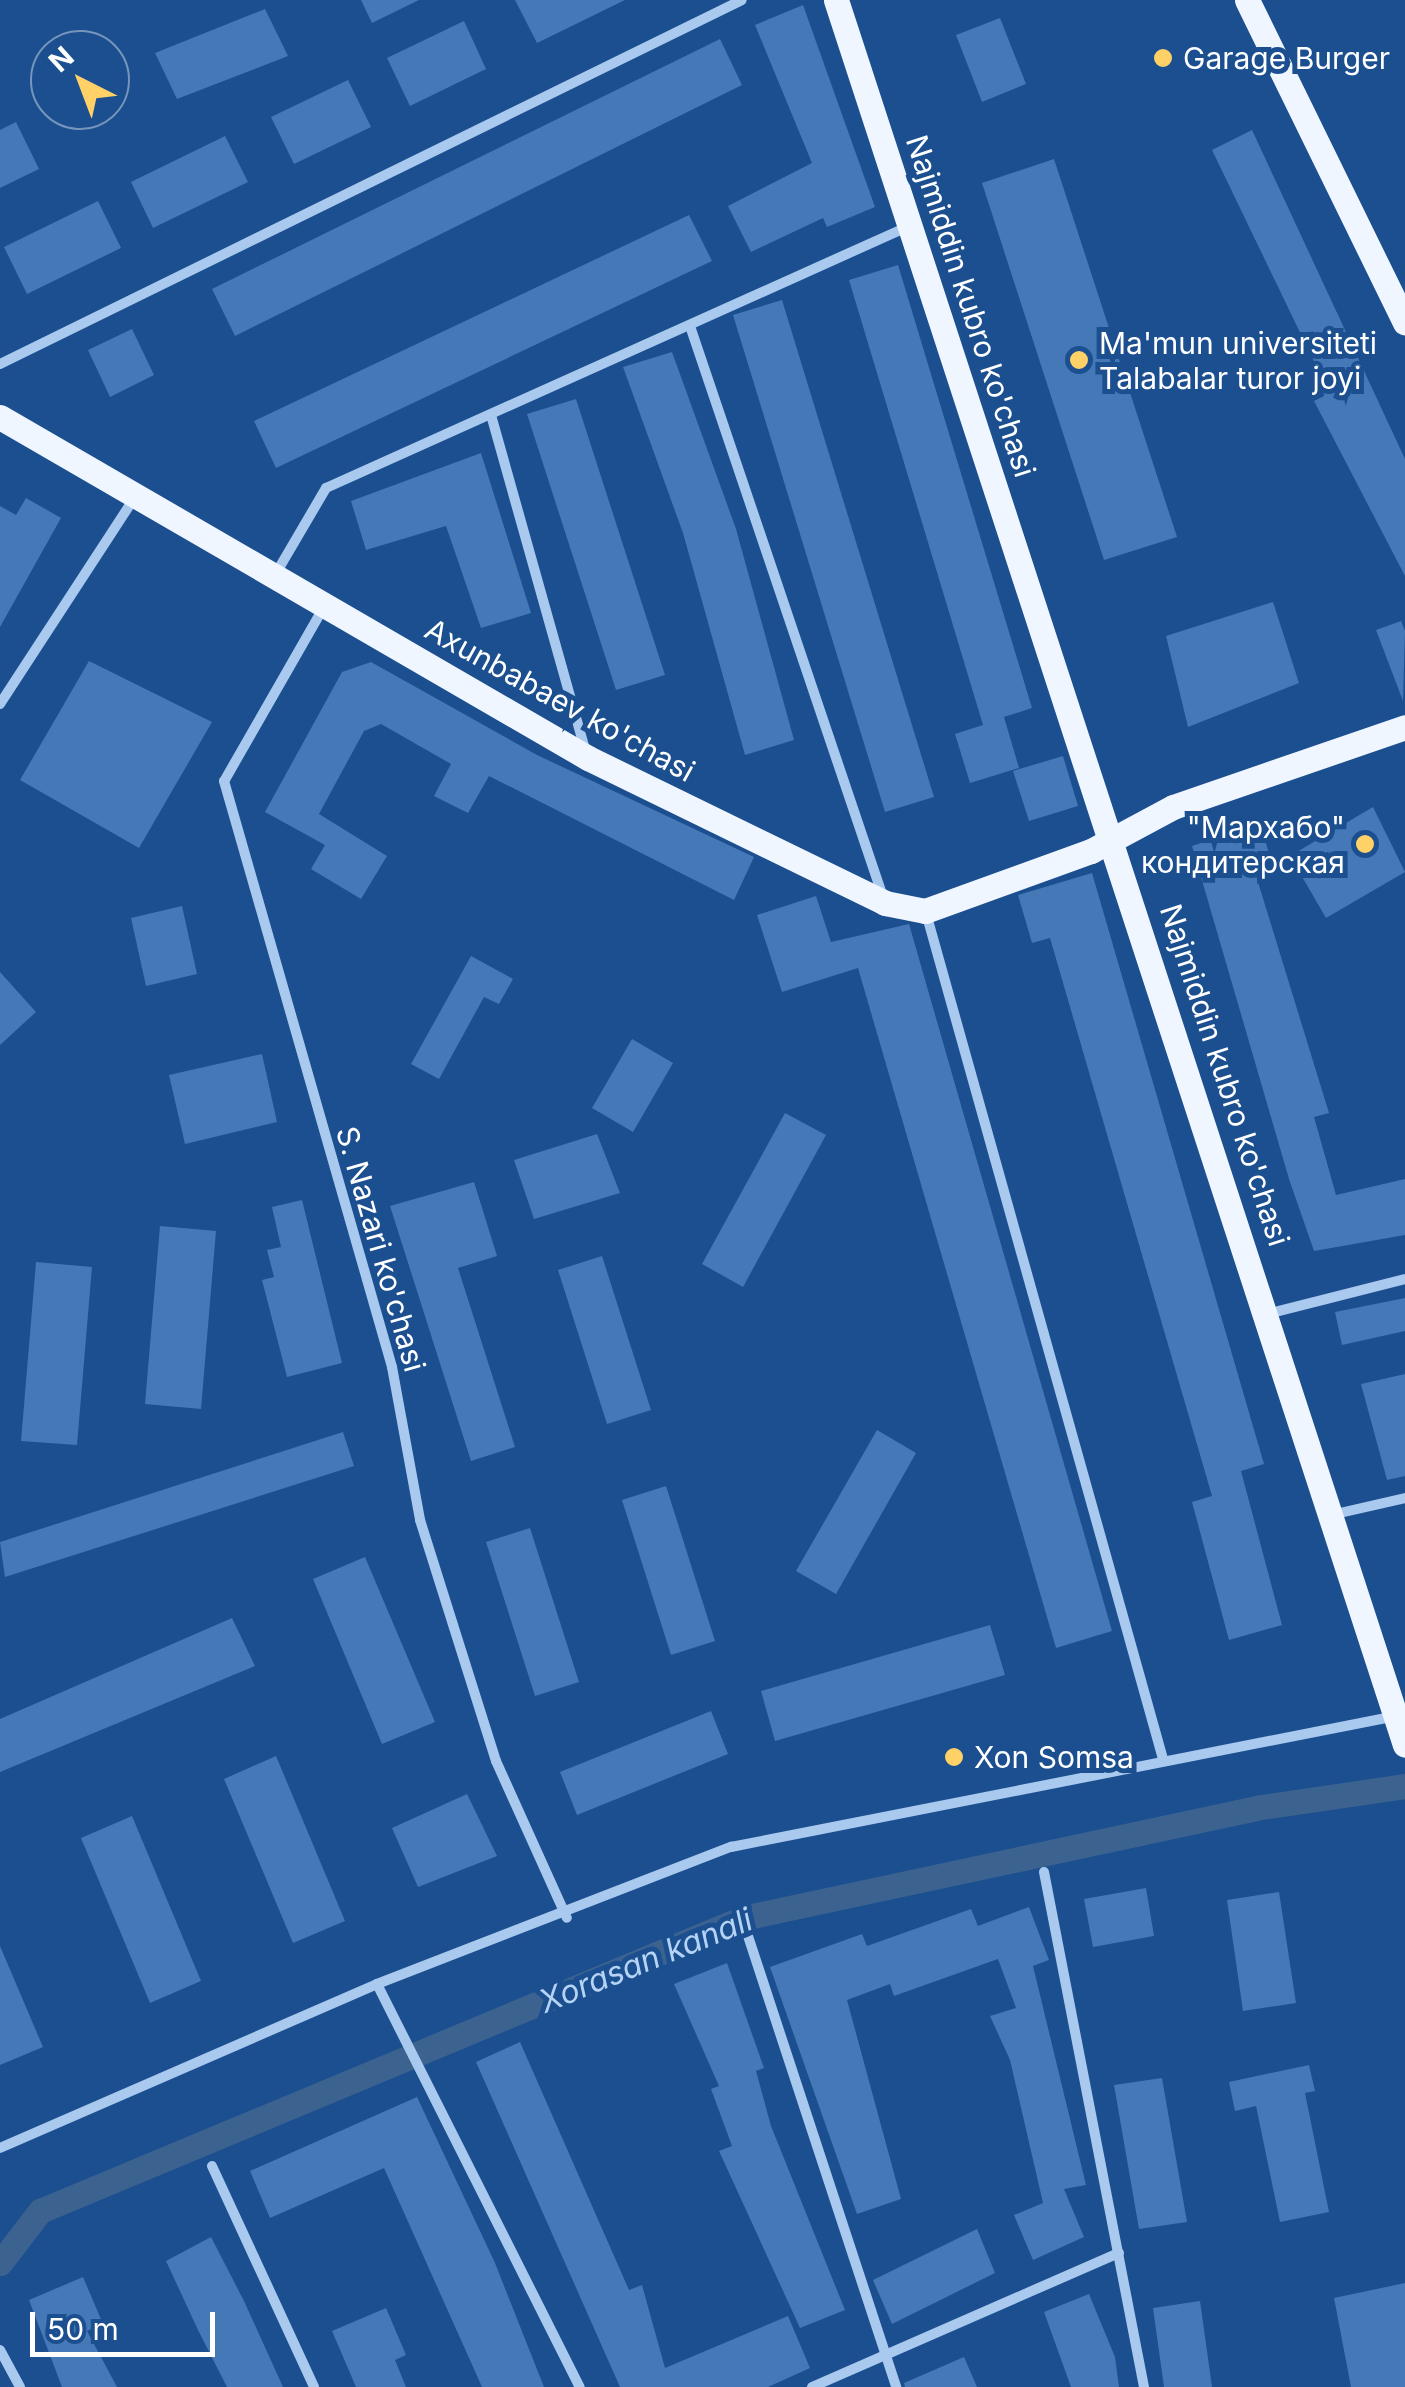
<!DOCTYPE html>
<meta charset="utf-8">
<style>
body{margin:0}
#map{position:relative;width:1405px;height:2387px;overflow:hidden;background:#1b4f8f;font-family:Inter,sans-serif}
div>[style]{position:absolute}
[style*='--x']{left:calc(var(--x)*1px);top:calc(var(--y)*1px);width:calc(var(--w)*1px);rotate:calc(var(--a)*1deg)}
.canal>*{height:25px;margin:-12.5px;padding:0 12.5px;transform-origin:12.5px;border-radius:12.5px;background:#3c6290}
.building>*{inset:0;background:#4478b7}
.street>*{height:10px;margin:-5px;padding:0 5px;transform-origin:5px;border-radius:5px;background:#a9c9ee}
.primary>*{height:25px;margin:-12.5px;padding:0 12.5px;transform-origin:12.5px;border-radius:12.5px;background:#f0f6ff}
.dots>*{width:28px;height:28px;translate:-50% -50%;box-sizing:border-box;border:5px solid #1b4f8f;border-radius:50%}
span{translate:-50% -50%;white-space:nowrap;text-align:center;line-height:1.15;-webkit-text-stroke:10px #1b4f8f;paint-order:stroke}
.poi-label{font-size:30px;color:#fff}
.left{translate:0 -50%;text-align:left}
.right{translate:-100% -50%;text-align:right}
.street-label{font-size:30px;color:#fff}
.water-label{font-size:32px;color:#b5d3f5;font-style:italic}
.north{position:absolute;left:30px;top:30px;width:100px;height:100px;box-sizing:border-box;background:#1b4f8f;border:2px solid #7695bc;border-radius:50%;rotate:318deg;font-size:28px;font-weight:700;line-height:40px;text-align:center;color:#fff}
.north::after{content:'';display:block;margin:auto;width:35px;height:45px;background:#ffd166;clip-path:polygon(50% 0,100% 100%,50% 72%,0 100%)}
.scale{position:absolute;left:30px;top:2312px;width:185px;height:45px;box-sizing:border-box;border:5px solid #fff;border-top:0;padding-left:12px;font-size:30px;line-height:35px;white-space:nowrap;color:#fff;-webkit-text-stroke:8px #1b4f8f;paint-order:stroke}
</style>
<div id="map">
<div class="canal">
<div style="--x:0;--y:2263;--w:66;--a:-52.4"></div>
<div style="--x:40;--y:2211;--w:762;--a:-22.63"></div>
<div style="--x:743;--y:1918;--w:530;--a:-12.09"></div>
<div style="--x:1261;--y:1807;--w:146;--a:-8.3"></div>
</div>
<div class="building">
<div style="clip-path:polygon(361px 0,419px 0,372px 23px)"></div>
<div style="clip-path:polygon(515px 0,625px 0,537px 43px)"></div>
<div style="clip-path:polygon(803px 5px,875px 207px,827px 227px,823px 218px,751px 252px,728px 206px,812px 163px,755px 25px)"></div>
<div style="clip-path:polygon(265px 9px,288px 56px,177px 99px,155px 53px)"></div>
<div style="clip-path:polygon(1000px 18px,1026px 84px,982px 102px,956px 35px)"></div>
<div style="clip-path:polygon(464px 21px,486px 69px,410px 106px,387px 58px)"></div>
<div style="clip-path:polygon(720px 39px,742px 85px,235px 336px,212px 289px)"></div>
<div style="clip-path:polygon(348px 80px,371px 127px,294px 164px,271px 117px)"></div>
<div style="clip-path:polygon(16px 122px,39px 169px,0 188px,0 130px)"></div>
<div style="clip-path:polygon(1252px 130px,1405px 459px,1405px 576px,1314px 401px,1324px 396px,1321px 376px,1212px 150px)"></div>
<div style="clip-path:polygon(225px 136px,248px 182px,153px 228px,131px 182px)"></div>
<div style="clip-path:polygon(1054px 159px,1177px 537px,1104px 560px,982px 183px)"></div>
<div style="clip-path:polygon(98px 201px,121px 248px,27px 294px,4px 247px)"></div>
<div style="clip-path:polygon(689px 215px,712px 261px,276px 468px,254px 421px)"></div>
<div style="clip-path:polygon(898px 265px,1032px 708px,1004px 717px,1019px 768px,970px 783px,955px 734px,983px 725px,849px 280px)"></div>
<div style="clip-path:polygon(782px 300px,934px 797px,885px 812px,733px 315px)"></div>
<div style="clip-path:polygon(132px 329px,154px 375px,110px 397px,88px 350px)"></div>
<div style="clip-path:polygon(672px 352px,736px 529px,794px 740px,745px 755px,683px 533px,623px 367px)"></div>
<div style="clip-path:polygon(576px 399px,665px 675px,616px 690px,527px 414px)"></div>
<div style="clip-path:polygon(481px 453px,531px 613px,481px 628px,446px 526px,366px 550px,351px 501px)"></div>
<div style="clip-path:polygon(26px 498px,61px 518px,0 627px,0 506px,16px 515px)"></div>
<div style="clip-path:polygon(1273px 602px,1299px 683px,1188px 727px,1166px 636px)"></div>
<div style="clip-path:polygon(1401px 621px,1405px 631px,1403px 701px,1376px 630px)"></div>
<div style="clip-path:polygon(89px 661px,212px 722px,139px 848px,20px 780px)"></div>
<div style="clip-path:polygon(371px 662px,537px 755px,754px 857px,734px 900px,489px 776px,468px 813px,434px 796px,451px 764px,381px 724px,364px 731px,319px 814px,387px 856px,361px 899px,311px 869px,325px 845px,265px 812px,342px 672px)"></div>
<div style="clip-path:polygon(1063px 756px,1078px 806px,1029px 821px,1013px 771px)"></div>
<div style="clip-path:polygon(1373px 807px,1405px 872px,1326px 918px,1290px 856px)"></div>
<div style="clip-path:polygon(1260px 824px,1272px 863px,1254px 869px,1329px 1113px,1314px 1117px,1336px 1195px,1405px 1179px,1405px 1235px,1314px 1251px,1289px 1179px,1192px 846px)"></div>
<div style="clip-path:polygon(1092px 873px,1264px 1464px,1241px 1471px,1282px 1625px,1229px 1640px,1192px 1502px,1212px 1496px,1050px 938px,1032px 943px,1018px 895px)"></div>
<div style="clip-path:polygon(816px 896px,831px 942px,909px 924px,1112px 1631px,1056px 1648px,858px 968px,782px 992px,757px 915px)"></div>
<div style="clip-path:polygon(182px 906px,197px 974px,146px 986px,131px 918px)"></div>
<div style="clip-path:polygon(471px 956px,513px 979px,499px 1004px,484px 997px,439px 1079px,411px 1064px)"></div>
<div style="clip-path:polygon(0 972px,36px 1012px,0 1045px)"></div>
<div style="clip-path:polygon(632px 1039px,673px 1063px,633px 1132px,592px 1108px)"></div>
<div style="clip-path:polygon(262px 1054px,277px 1122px,185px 1144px,169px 1075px)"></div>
<div style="clip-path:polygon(785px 1113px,826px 1135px,743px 1287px,702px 1264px)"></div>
<div style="clip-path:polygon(597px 1134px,620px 1193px,534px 1219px,514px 1160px)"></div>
<div style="clip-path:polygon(474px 1182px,497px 1256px,458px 1268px,515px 1447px,471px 1461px,390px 1206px)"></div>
<div style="clip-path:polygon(302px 1200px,342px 1363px,287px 1377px,262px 1280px,274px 1277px,267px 1250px,281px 1247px,272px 1207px)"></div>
<div style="clip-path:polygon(160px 1226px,216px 1231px,201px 1409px,145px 1404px)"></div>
<div style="clip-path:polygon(602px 1256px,651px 1410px,607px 1424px,558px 1270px)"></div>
<div style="clip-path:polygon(36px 1262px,92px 1267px,77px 1445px,21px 1441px)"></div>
<div style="clip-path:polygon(1405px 1298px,1405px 1331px,1342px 1345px,1335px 1312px)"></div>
<div style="clip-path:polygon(1405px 1374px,1405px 1476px,1387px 1480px,1361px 1384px)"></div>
<div style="clip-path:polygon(877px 1430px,916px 1453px,836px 1594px,796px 1571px)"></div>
<div style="clip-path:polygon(343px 1432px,354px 1466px,5px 1577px,0 1542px)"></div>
<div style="clip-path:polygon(666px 1486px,715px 1641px,671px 1655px,622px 1500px)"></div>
<div style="clip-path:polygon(530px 1528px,579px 1682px,535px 1696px,486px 1542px)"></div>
<div style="clip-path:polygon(365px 1557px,435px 1722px,382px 1744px,313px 1579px)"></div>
<div style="clip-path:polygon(232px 1618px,255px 1666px,0 1772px,0 1719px)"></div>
<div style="clip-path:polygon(990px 1625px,1005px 1675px,775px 1741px,761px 1691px)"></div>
<div style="clip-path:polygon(711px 1711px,728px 1754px,577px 1815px,560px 1772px)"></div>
<div style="clip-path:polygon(276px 1756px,345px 1921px,293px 1943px,224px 1779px)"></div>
<div style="clip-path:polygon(467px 1794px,497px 1856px,418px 1887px,392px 1828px)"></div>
<div style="clip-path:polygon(132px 1816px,201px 1981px,150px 2003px,81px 1838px)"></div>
<div style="clip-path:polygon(1146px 1888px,1154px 1936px,1093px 1947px,1084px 1899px)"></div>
<div style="clip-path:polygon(1279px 1892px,1296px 2003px,1243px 2011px,1227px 1900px)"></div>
<div style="clip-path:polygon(1029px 1907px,1049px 1960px,1033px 1966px,1086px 2185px,1064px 2189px,1084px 2237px,1033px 2260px,1014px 2215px,1043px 2203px,1010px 2060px,990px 2016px,1016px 2008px,998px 1959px,894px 1996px,890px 1984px,847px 2000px,901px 2199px,857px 2214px,770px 1967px,862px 1934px,867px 1946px,971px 1909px,978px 1926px)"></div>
<div style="clip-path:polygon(0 1946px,43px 2047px,0 2065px)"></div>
<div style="clip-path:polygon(727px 1963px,764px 2068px,756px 2071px,771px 2126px,845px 2310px,800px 2328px,719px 2151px,732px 2146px,711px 2089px,719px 2086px,674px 1984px)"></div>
<div style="clip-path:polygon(520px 2042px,629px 2290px,642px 2285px,665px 2368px,788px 2316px,810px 2368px,768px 2387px,620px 2387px,476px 2062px)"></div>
<div style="clip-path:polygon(1309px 2065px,1315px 2091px,1305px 2093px,1329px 2212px,1280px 2222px,1256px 2106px,1235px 2111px,1229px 2082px)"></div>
<div style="clip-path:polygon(1162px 2078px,1187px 2222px,1139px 2229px,1114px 2085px)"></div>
<div style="clip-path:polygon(417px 2097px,495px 2263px,544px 2387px,482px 2387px,384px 2168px,270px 2218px,250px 2171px)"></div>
<div style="clip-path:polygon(977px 2229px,995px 2273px,892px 2324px,873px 2280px)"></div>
<div style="clip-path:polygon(211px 2237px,244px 2301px,283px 2387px,227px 2387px,198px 2330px,166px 2261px)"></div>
<div style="clip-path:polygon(83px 2277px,103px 2324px,87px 2331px,117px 2387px,62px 2387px,29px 2300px)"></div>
<div style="clip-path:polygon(1405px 2283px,1405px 2387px,1351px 2387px,1334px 2298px)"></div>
<div style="clip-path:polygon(1089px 2294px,1115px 2357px,1119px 2387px,1071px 2387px,1044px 2312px)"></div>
<div style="clip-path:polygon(1200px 2301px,1212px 2387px,1164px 2387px,1153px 2308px)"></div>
<div style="clip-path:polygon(386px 2308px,406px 2355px,395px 2360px,406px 2387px,356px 2387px,332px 2331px)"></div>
<div style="clip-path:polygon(964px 2357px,977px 2387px,905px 2387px,904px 2383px)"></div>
</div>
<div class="street">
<div style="--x:690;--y:326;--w:603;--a:71.32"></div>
<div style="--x:0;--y:364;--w:826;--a:-26.13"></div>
<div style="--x:491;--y:415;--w:350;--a:74.3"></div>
<div style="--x:275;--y:575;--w:101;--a:-59.6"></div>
<div style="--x:326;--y:488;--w:637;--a:-24.19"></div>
<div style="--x:325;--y:605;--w:203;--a:119.8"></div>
<div style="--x:224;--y:781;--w:610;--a:74"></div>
<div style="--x:392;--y:1367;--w:156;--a:79.6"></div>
<div style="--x:420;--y:1520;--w:253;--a:72.5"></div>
<div style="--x:496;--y:1761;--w:172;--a:65.7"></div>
<div style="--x:0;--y:704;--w:247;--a:-56.9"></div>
<div style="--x:926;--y:913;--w:879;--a:74.35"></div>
<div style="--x:1267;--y:1314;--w:142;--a:-14.2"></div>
<div style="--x:1331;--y:1515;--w:76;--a:-12.9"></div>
<div style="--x:1044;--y:1872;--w:525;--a:79.01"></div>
<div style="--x:748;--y:1936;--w:475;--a:71.8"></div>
<div style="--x:377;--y:1984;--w:451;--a:63.3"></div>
<div style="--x:0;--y:2148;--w:411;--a:-23.5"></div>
<div style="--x:377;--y:1984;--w:380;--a:-21.2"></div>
<div style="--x:731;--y:1847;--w:678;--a:-11.14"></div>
<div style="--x:212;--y:2166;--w:243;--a:65.2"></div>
<div style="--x:0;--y:2350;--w:42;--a:61.6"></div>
<div style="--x:812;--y:2387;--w:335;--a:-23.6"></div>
</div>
<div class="primary">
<div style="--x:836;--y:0;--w:1835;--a:71.94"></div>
<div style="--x:1247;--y:0;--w:359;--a:63.9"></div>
<div style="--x:0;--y:417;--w:680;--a:30.11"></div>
<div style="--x:588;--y:758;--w:331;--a:26"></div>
<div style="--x:885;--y:903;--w:41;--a:11.3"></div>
<div style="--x:925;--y:911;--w:177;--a:-19.9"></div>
<div style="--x:1091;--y:851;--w:93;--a:-28.2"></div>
<div style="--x:1173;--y:807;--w:245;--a:-19"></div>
</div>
<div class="dots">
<div style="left:1163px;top:58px;background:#ffd166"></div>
<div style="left:1079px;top:360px;background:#ffd166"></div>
<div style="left:1365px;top:844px;background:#ffd166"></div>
<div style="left:954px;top:1757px;background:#ffd166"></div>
</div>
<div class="poi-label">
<span class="left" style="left:1183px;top:58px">Garage Burger</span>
<span class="left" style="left:1099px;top:360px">Ma'mun universiteti<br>Talabalar turor joyi</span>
<span class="right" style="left:1345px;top:844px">"Мархабо"<br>кондитерская</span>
<span class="left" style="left:974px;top:1757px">Xon Somsa</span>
</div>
<div class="street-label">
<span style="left:971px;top:306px;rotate:72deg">Najmiddin kubro ko'chasi</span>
<span style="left:560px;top:700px;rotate:29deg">Axunbabaev ko'chasi</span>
<span style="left:1225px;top:1075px;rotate:72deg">Najmiddin kubro ko'chasi</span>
<span style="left:381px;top:1249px;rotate:74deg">S. Nazari ko'chasi</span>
</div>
<div class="water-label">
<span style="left:646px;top:1961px;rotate:-22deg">Xorasan kanali</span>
</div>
<div class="north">N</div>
<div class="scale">50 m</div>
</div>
